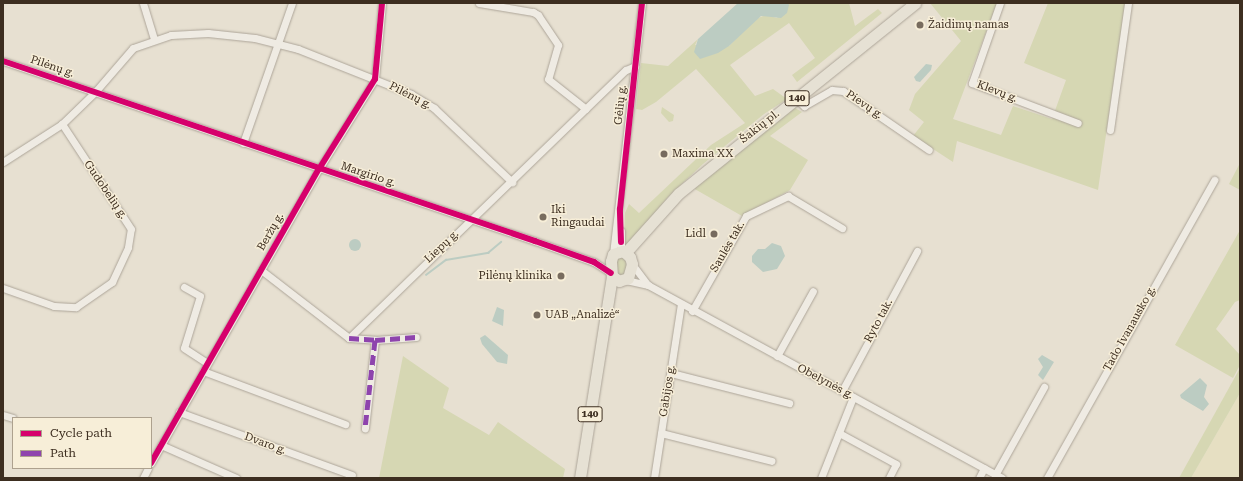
<!DOCTYPE html>
<meta charset="utf-8">
<style>
body{margin:0}
#map{position:relative;width:1243px;height:481px;overflow:hidden;background:#e7e0d1;font-family:"Roboto Serif",serif}
div>[style]{position:absolute}
[style*='--x']{left:calc(var(--x)*1px);top:calc(var(--y)*1px);width:calc(var(--w)*1px);rotate:calc(var(--a)*1deg)}
.farmland>*{inset:0;background:#e6dfc2}
.green>*{inset:0;background:#d6d7b3}
.water>*{inset:0;background:#bcccc2}
.round{border-radius:50%}
.stream>*{height:1.5px;margin:-0.75px;padding:0 0.75px;transform-origin:0.75px;border-radius:0.75px;background:#bcccc2}
.roads{filter:drop-shadow(0 0 1px #ada599) drop-shadow(0 0 1px #ada599)}
.minor>*{height:7px;margin:-3.5px;padding:0 3.5px;transform-origin:3.5px;border-radius:3.5px;background:#efebe3}
.primary>*{height:11px;margin:-5.5px;padding:0 5.5px;transform-origin:5.5px;border-radius:5.5px;background:#e6e1d4}
.quiet>*{height:5px;margin-top:-2.5px;transform-origin:0;background:repeating-linear-gradient(90deg,#8e44ad 0 10px,transparent 0 15px)}
.cycleway>*{height:6px;margin:-3px;padding:0 3px;transform-origin:3px;border-radius:3px;background:#d6006c}
.dots>*{width:11px;height:11px;translate:-50% -50%;box-sizing:border-box;border:2px solid #f7eed8;border-radius:50%}
span{translate:-50% -50%;white-space:nowrap;text-align:center;line-height:1.15;-webkit-text-stroke:3px #f7eed8;paint-order:stroke}
.shield-label span{padding:1px 3px;background:#f7eed8;border:1px solid;border-radius:3px;-webkit-text-stroke-width:0}
.shield-label{font-size:10px;color:#3d2e20;font-weight:700}
.poi-label{font-size:11px;color:#3d2e20}
.left{translate:0 -50%;text-align:left}
.right{translate:-100% -50%;text-align:right}
.street-label{font-size:11px;color:#3d2e20}
.frame{position:absolute;inset:0;border:4px solid #3d2e20;pointer-events:none}
.legend{position:absolute;left:12px;top:417px;width:140px;height:52px;box-sizing:border-box;background:#f7eed8;border:1px solid #ada18e;margin:0;padding:5px 7px;list-style:none;font-size:12px;color:#3d2e20}
.legend li{display:flex;align-items:center;gap:8px;height:20px}
.legend b{width:20px;border:1px solid #ada18e}
</style>
<div id="map">
<div class="farmland">
<div style="clip-path:polygon(1240px 393px,1240px 478px,1191px 478px)"></div>
</div>
<div class="green">
<div style="clip-path:polygon(788px 3px,849px 3px,855px 26px,878px 9px,882px 13px,797px 82px,792px 75px,815px 58px,789px 23px,730px 65px,755px 96px,773px 89px,787px 99px,764px 114px,703px 164px,668px 197px,628px 247px,624px 245px,625px 213px,629px 204px,639px 213px,711px 145px,745px 123px,696px 69px,656px 102px,642px 110px,636px 109px,641px 63px,668px 66px,698px 39px,695px 45px,729px 46px,755px 19px,766px 15px,777px 18px)"></div>
<div style="clip-path:polygon(930px 3px,997px 3px,953px 119px,1001px 135px,1013px 106px,1052px 119px,1066px 80px,1024px 63px,1048px 3px,1125px 4px,1098px 190px,957px 141px,953px 162px,913px 136px,924px 122px,909px 110px,915px 94px,961px 41px)"></div>
<div style="clip-path:polygon(662px 107px,674px 115px,673px 121px,669px 122px,661px 113px)"></div>
<div style="clip-path:polygon(795px 108px,802px 112px,770px 136px,808px 160px,790px 190px,742px 216px,693px 188px)"></div>
<div style="clip-path:polygon(1240px 163px,1240px 190px,1229px 184px)"></div>
<div style="clip-path:polygon(1240px 230px,1240px 300px,1235px 302px,1216px 329px,1240px 355px,1240px 365px,1233px 378px,1175px 345px)"></div>
<div style="clip-path:polygon(618px 255px,627px 260px,625px 276px,616px 275px,616px 259px)"></div>
<div style="clip-path:polygon(403px 356px,449px 388px,443px 408px,489px 435px,498px 422px,565px 469px,563px 478px,379px 478px)"></div>
<div style="clip-path:polygon(1240px 368px,1240px 393px,1191px 478px,1179px 478px)"></div>
</div>
<div class="water">
<div style="clip-path:polygon(738px 3px,788px 3px,789px 5px,787px 13px,781px 18px,761px 16px,729px 46px,718px 53px,700px 59px,694px 52px,698px 39px)"></div>
<div style="clip-path:polygon(926px 64px,932px 65px,931px 70px,920px 82px,916px 81px,914px 77px)"></div>
<div class="round" style="left:349px;top:239px;width:12px;height:12px"></div>
<div style="clip-path:polygon(772px 243px,781px 246px,785px 256px,777px 269px,763px 272px,752px 262px,752px 256px,758px 249px,765px 249px)"></div>
<div style="clip-path:polygon(497px 307px,504px 310px,503px 326px,492px 321px)"></div>
<div style="clip-path:polygon(485px 335px,508px 355px,507px 364px,497px 362px,482px 344px,480px 338px)"></div>
<div style="clip-path:polygon(1042px 355px,1054px 362px,1043px 380px,1038px 375px,1043px 367px,1038px 359px)"></div>
<div style="clip-path:polygon(1200px 378px,1207px 385px,1204px 397px,1209px 404px,1203px 411px,1181px 398px,1180px 395px)"></div>
</div>
<div class="stream">
<div style="--x:426;--y:275;--w:25;--a:-37"></div>
<div style="--x:446;--y:260;--w:43;--a:-9.5"></div>
<div style="--x:488;--y:253;--w:17;--a:-40"></div>
</div>
<div class="roads">
<div class="minor">
<div style="--x:143;--y:3;--w:38;--a:73"></div>
<div style="--x:479;--y:3;--w:55;--a:9.5"></div>
<div style="--x:533;--y:12;--w:6;--a:31"></div>
<div style="--x:538;--y:15;--w:36;--a:56"></div>
<div style="--x:558;--y:45;--w:35;--a:106"></div>
<div style="--x:548;--y:79;--w:48;--a:38.3"></div>
<div style="--x:1000;--y:3;--w:85;--a:109.3"></div>
<div style="--x:972;--y:83;--w:113;--a:20.7"></div>
<div style="--x:3;--y:61;--w:562;--a:18.69"></div>
<div style="--x:535;--y:241;--w:63;--a:19.6"></div>
<div style="--x:594;--y:262;--w:20;--a:33"></div>
<div style="--x:796;--y:99;--w:11;--a:41"></div>
<div style="--x:804;--y:106;--w:32;--a:-30"></div>
<div style="--x:832;--y:90;--w:11;--a:5"></div>
<div style="--x:843;--y:91;--w:104;--a:34.5"></div>
<div style="--x:1110;--y:130;--w:128;--a:-81.9"></div>
<div style="--x:243;--y:143;--w:148;--a:-70.7"></div>
<div style="--x:3;--y:162;--w:70;--a:-32.8"></div>
<div style="--x:62;--y:124;--w:46;--a:-44.1"></div>
<div style="--x:95;--y:92;--w:58;--a:-49.2"></div>
<div style="--x:133;--y:48;--w:40;--a:-18.9"></div>
<div style="--x:171;--y:35;--w:37;--a:-3"></div>
<div style="--x:208;--y:33;--w:47;--a:6.1"></div>
<div style="--x:255;--y:38;--w:44;--a:14.3"></div>
<div style="--x:298;--y:49;--w:122;--a:21.7"></div>
<div style="--x:411;--y:94;--w:27;--a:31"></div>
<div style="--x:434;--y:108;--w:108;--a:43.5"></div>
<div style="--x:621;--y:231;--w:15;--a:90"></div>
<div style="--x:621;--y:246;--w:7;--a:63"></div>
<div style="--x:613;--y:254;--w:253;--a:-83.4"></div>
<div style="--x:632;--y:264;--w:26;--a:53"></div>
<div style="--x:261;--y:270;--w:111;--a:37.7"></div>
<div style="--x:349;--y:338;--w:385;--a:-44.1"></div>
<div style="--x:626;--y:70;--w:10;--a:-24"></div>
<div style="--x:626;--y:280;--w:23;--a:13"></div>
<div style="--x:648;--y:285;--w:403;--a:28.6"></div>
<div style="--x:184;--y:287;--w:18;--a:29"></div>
<div style="--x:200;--y:296;--w:54;--a:107.1"></div>
<div style="--x:184;--y:348;--w:27;--a:33"></div>
<div style="--x:3;--y:288;--w:54;--a:19.4"></div>
<div style="--x:54;--y:306;--w:22;--a:3"></div>
<div style="--x:76;--y:307;--w:44;--a:-34.8"></div>
<div style="--x:112;--y:282;--w:38;--a:-65"></div>
<div style="--x:128;--y:247;--w:18;--a:-81"></div>
<div style="--x:131;--y:229;--w:126;--a:-123.3"></div>
<div style="--x:692;--y:311;--w:109;--a:-60.4"></div>
<div style="--x:746;--y:216;--w:47;--a:-25.5"></div>
<div style="--x:788;--y:196;--w:63;--a:30.7"></div>
<div style="--x:349;--y:338;--w:26;--a:4"></div>
<div style="--x:375;--y:340;--w:89;--a:96.5"></div>
<div style="--x:375;--y:340;--w:41;--a:-4.2"></div>
<div style="--x:777;--y:356;--w:74;--a:-61"></div>
<div style="--x:203;--y:371;--w:152;--a:20.5"></div>
<div style="--x:671;--y:373;--w:122;--a:14.3"></div>
<div style="--x:842;--y:391;--w:159;--a:-61.8"></div>
<div style="--x:179;--y:412;--w:184;--a:20"></div>
<div style="--x:3;--y:415;--w:10;--a:17"></div>
<div style="--x:661;--y:433;--w:114;--a:14.2"></div>
<div style="--x:839;--y:433;--w:65;--a:28.5"></div>
<div style="--x:896;--y:464;--w:16;--a:117"></div>
<div style="--x:161;--y:445;--w:82;--a:23.7"></div>
<div style="--x:151;--y:463;--w:339;--a:-60.3"></div>
<div style="--x:319;--y:169;--w:106;--a:-58.1"></div>
<div style="--x:375;--y:79;--w:76;--a:-84.7"></div>
<div style="--x:995;--y:475;--w:101;--a:-60.9"></div>
<div style="--x:143;--y:478;--w:11;--a:-63"></div>
<div style="--x:654;--y:478;--w:176;--a:-81.2"></div>
<div style="--x:821;--y:478;--w:87;--a:-68.4"></div>
<div style="--x:979;--y:478;--w:11;--a:-63"></div>
<div style="--x:1047;--y:478;--w:342;--a:-60.7"></div>
</div>
<div class="primary">
<div style="--x:623;--y:251;--w:9;--a:41"></div>
<div style="--x:630;--y:257;--w:7;--a:74"></div>
<div style="--x:632;--y:264;--w:15;--a:106"></div>
<div style="--x:628;--y:278;--w:9;--a:162"></div>
<div style="--x:619;--y:281;--w:9;--a:-144"></div>
<div style="--x:612;--y:276;--w:15;--a:-94"></div>
<div style="--x:611;--y:261;--w:7;--a:-74"></div>
<div style="--x:613;--y:254;--w:10;--a:-17"></div>
<div style="--x:626;--y:252;--w:79;--a:-48.1"></div>
<div style="--x:679;--y:193;--w:303;--a:-38.8"></div>
<div style="--x:580;--y:478;--w:205;--a:-81"></div>
</div>
</div>
<div class="quiet">
<div style="--x:349;--y:338;--w:26;--a:4"></div>
<div style="--x:375;--y:340;--w:89;--a:96.5"></div>
<div style="--x:375;--y:340;--w:41;--a:-4.2"></div>
</div>
<div class="cycleway">
<div style="--x:3;--y:61;--w:562;--a:18.69"></div>
<div style="--x:535;--y:241;--w:63;--a:19.6"></div>
<div style="--x:594;--y:262;--w:20;--a:33"></div>
<div style="--x:621;--y:242;--w:33;--a:-92"></div>
<div style="--x:620;--y:209;--w:207;--a:-83.9"></div>
<div style="--x:151;--y:463;--w:339;--a:-60.3"></div>
<div style="--x:319;--y:169;--w:106;--a:-58.1"></div>
<div style="--x:375;--y:79;--w:76;--a:-84.7"></div>
</div>
<div class="dots">
<div style="left:920px;top:25px;background:#786c5e"></div>
<div style="left:664px;top:154px;background:#786c5e"></div>
<div style="left:543px;top:217px;background:#786c5e"></div>
<div style="left:714px;top:234px;background:#786c5e"></div>
<div style="left:561px;top:276px;background:#786c5e"></div>
<div style="left:537px;top:315px;background:#786c5e"></div>
</div>
<div class="shield-label">
<span style="left:797px;top:98px">140</span>
<span style="left:590px;top:414px">140</span>
</div>
<div class="poi-label">
<span class="left" style="left:928px;top:25px">Žaidimų namas</span>
<span class="left" style="left:672px;top:154px">Maxima XX</span>
<span class="left" style="left:551px;top:217px">Iki<br>Ringaudai</span>
<span class="right" style="left:706px;top:234px">Lidl</span>
<span class="right" style="left:552px;top:276px">Pilėnų klinika</span>
<span class="left" style="left:545px;top:315px">UAB „Analizė“</span>
</div>
<div class="street-label">
<span style="left:52px;top:67px;rotate:19deg">Pilėnų g.</span>
<span style="left:997px;top:92px;rotate:21deg">Klevų g.</span>
<span style="left:410px;top:96px;rotate:27deg">Pilėnų g.</span>
<span style="left:621px;top:105px;rotate:-84deg">Gėlių g.</span>
<span style="left:864px;top:105px;rotate:34deg">Pievų g.</span>
<span style="left:760px;top:127px;rotate:-38deg">Šakių pl.</span>
<span style="left:368px;top:175px;rotate:18deg">Margirio g.</span>
<span style="left:105px;top:190px;rotate:56deg">Gudobelių g.</span>
<span style="left:271px;top:232px;rotate:-60deg">Beržų g.</span>
<span style="left:442px;top:247px;rotate:-43deg">Liepų g.</span>
<span style="left:728px;top:247px;rotate:-60deg">Saulės tak.</span>
<span style="left:879px;top:321px;rotate:-62deg">Ryto tak.</span>
<span style="left:1130px;top:329px;rotate:-61deg">Tado Ivanausko g.</span>
<span style="left:825px;top:382px;rotate:28deg">Obelynės g.</span>
<span style="left:668px;top:391px;rotate:-81deg">Gabijos g.</span>
<span style="left:265px;top:444px;rotate:20deg">Dvaro g.</span>
</div>
<div class="frame"></div>
<ul class="legend">
<li><b style="height:5px;background:#d6006c"></b>Cycle path</li>
<li><b style="height:5px;background:#8e44ad"></b>Path</li>
</ul>
</div>
